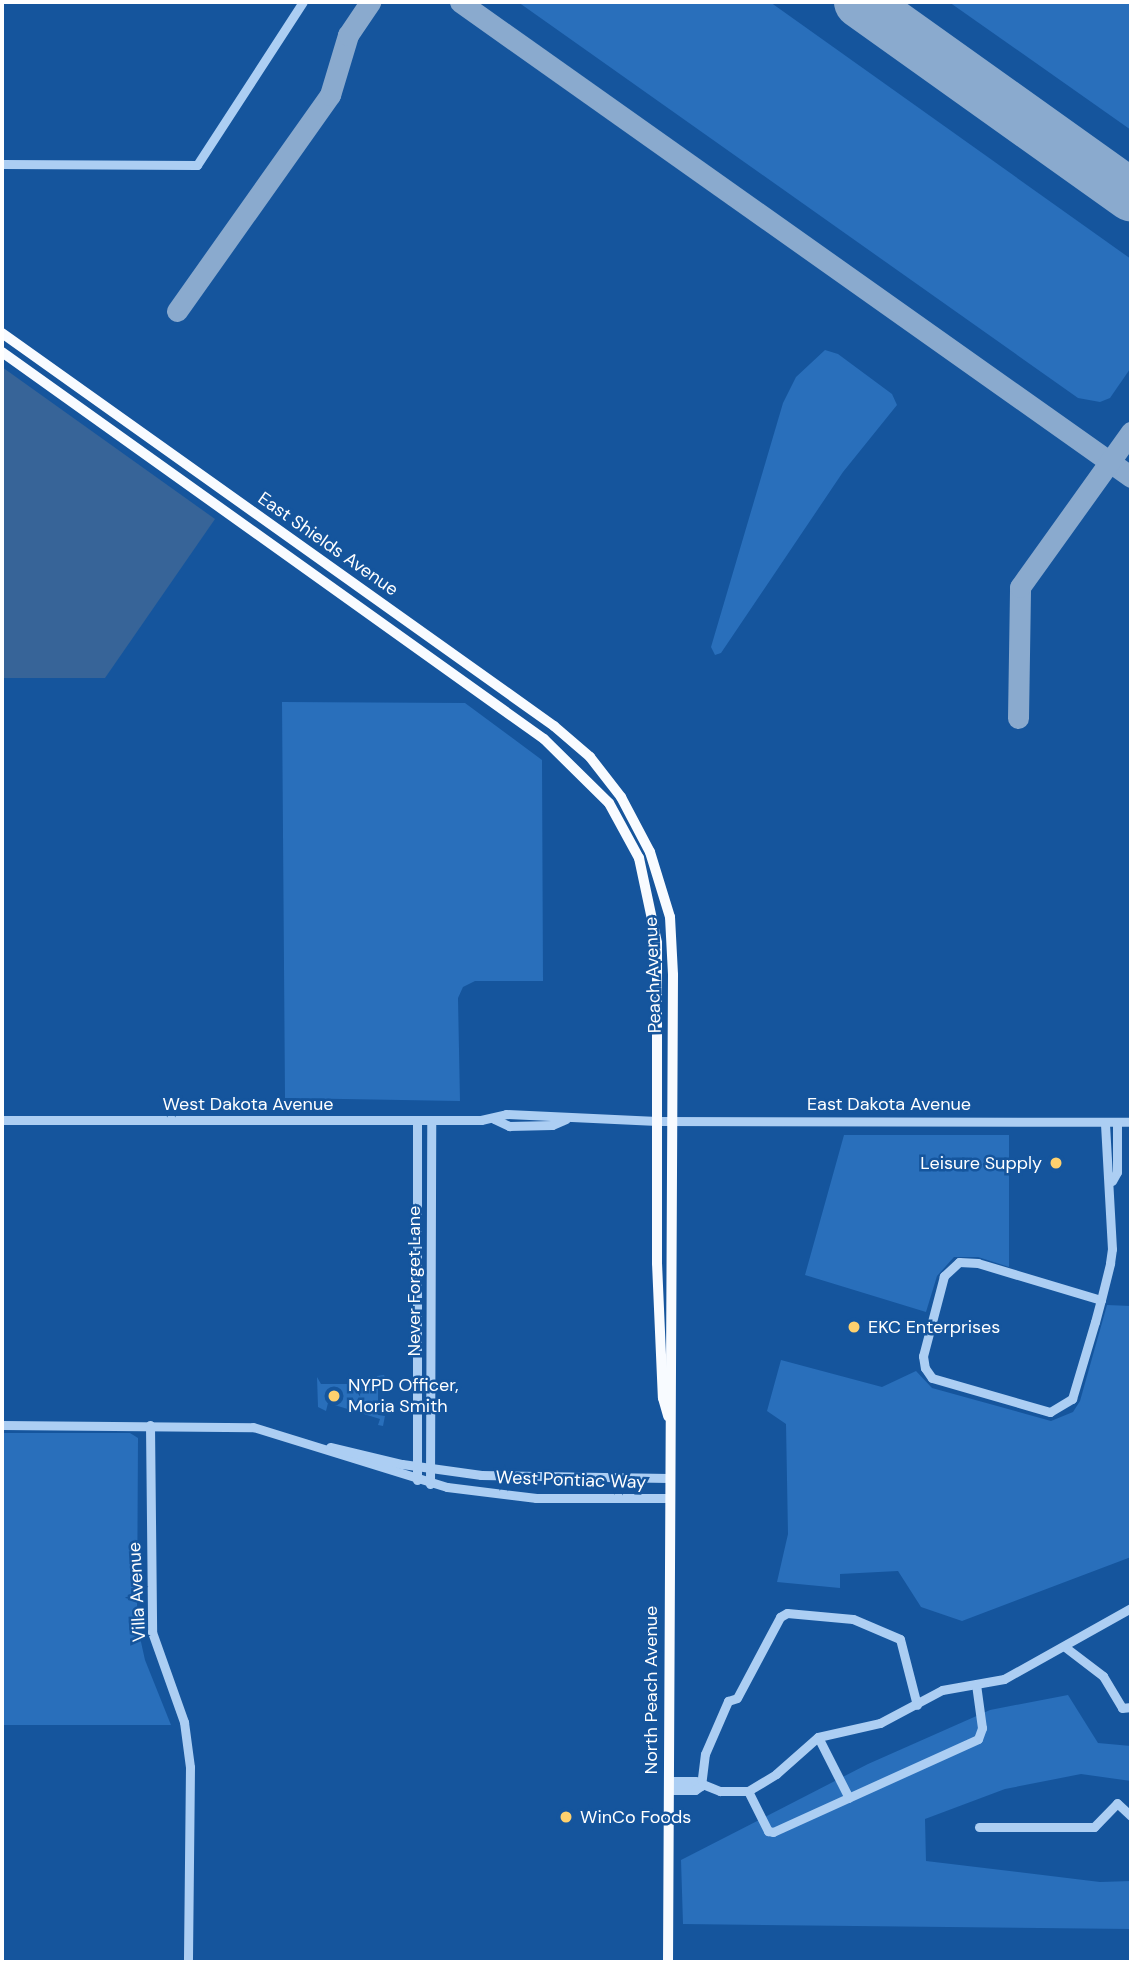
<!DOCTYPE html>
<style>
body{margin:0}
#map{position:relative;width:1133px;height:1964px;overflow:hidden;background:#15559d;font-family:"DM Sans",sans-serif}
div>[style]{position:absolute}
[style*='--x']{left:calc(var(--x)*1px);top:calc(var(--y)*1px);width:calc(var(--w)*1px);rotate:calc(var(--a)*1deg)}
.green>*{inset:0;background:#296fbb}
.water>*{inset:0;background:#376498}
.taxiway>*{height:21px;margin:-10.5px;padding:0 10.5px;transform-origin:10.5px;border-radius:10.5px;background:#8aaace}
.runway>*{height:52px;margin:-26px;padding:0 26px;transform-origin:26px;border-radius:26px;background:#8aaace}
.minor>*{height:9px;margin:-4.5px;padding:0 4.5px;transform-origin:4.5px;border-radius:4.5px;background:#accef3}
.major>*{height:10px;margin:-5px;padding:0 5px;transform-origin:5px;border-radius:5px;background:#f8fbff}
.dots>*{width:19px;height:19px;translate:-50% -50%;box-sizing:border-box;border:4px solid #15559d;border-radius:50%}
span{translate:-50% -50%;white-space:nowrap;text-align:center;line-height:1.15;-webkit-text-stroke:5px #15559d;paint-order:stroke}
.street-label{font-size:18px;color:#fff}
.poi-label{font-size:18px;color:#fff}
.right{translate:-100% -50%;text-align:right}
.left{translate:0 -50%;text-align:left}
.frame{position:absolute;inset:0;border:4px solid #fff;pointer-events:none}
</style>
<div id="map">
<div class="green">
<div style="clip-path:polygon(518px 2px,770px 2px,1131px 259px,1130px 369px,1110px 398px,1100px 402px,1078px 398px)"></div>
<div style="clip-path:polygon(949px 2px,1131px 2px,1131px 130px)"></div>
<div style="clip-path:polygon(825px 350px,838px 354px,892px 394px,897px 405px,843px 472px,721px 653px,715px 655px,711px 647px,783px 403px,796px 377px)"></div>
<div style="clip-path:polygon(282px 702px,465px 703px,542px 760px,543px 981px,475px 981px,463px 987px,458px 998px,460px 1101px,285px 1098px)"></div>
<div style="clip-path:polygon(844px 1135px,1009px 1135px,1009px 1267px,978px 1257px,954px 1257px,937px 1276px,926px 1312px,805px 1275px)"></div>
<div style="clip-path:polygon(1107px 1305px,1131px 1306px,1131px 1557px,962px 1621px,921px 1607px,898px 1571px,840px 1574px,840px 1588px,777px 1582px,788px 1534px,786px 1424px,767px 1411px,781px 1360px,882px 1387px,916px 1371px,932px 1388px,1051px 1421px,1073px 1412px,1080px 1401px)"></div>
<div style="clip-path:polygon(384px 1375px,386px 1380px,378px 1380px,378px 1415px,385px 1416px,383px 1426px,378px 1425px,380px 1419px,328px 1403px,326px 1411px,318px 1407px,317px 1377px,321px 1384px,375px 1384px,377px 1376px)"></div>
<div style="clip-path:polygon(2px 1433px,130px 1433px,138px 1438px,137px 1624px,145px 1660px,171px 1725px,2px 1725px)"></div>
<div style="clip-path:polygon(1068px 1695px,1098px 1743px,1131px 1746px,1131px 1781px,1081px 1774px,1005px 1789px,925px 1819px,926px 1861px,1100px 1882px,1131px 1881px,1131px 1929px,683px 1924px,681px 1860px,868px 1764px,990px 1710px)"></div>
</div>
<div class="water">
<div style="clip-path:polygon(2px 367px,215px 519px,105px 678px,2px 678px)"></div>
</div>
<div class="taxiway">
<div style="--x:460;--y:2;--w:822;--a:35.29"></div>
<div style="--x:177;--y:311;--w:265;--a:-54.7"></div>
<div style="--x:330;--y:95;--w:63;--a:-73.3"></div>
<div style="--x:348;--y:35;--w:40;--a:-56"></div>
<div style="--x:1018;--y:718;--w:131;--a:-89.1"></div>
<div style="--x:1020;--y:587;--w:191;--a:-54.4"></div>
</div>
<div class="runway">
<div style="--x:860;--y:2;--w:333;--a:35.5"></div>
</div>
<div class="minor">
<div style="--x:2;--y:164;--w:195;--a:0.3"></div>
<div style="--x:197;--y:165;--w:194;--a:-57"></div>
<div style="--x:494;--y:1119;--w:17;--a:25"></div>
<div style="--x:509;--y:1126;--w:43;--a:-1.3"></div>
<div style="--x:552;--y:1125;--w:15;--a:-23"></div>
<div style="--x:2;--y:1120;--w:479;--a:0"></div>
<div style="--x:481;--y:1120;--w:26;--a:-13"></div>
<div style="--x:506;--y:1114;--w:151;--a:2.7"></div>
<div style="--x:657;--y:1121;--w:474;--a:0.1"></div>
<div style="--x:1112;--y:1181;--w:10;--a:-61"></div>
<div style="--x:1117;--y:1172;--w:50;--a:-90"></div>
<div style="--x:1101;--y:1300;--w:128;--a:-163.3"></div>
<div style="--x:978;--y:1263;--w:19;--a:-177"></div>
<div style="--x:959;--y:1262;--w:21;--a:137"></div>
<div style="--x:944;--y:1276;--w:83;--a:104.7"></div>
<div style="--x:923;--y:1356;--w:12;--a:81"></div>
<div style="--x:925;--y:1368;--w:12;--a:55"></div>
<div style="--x:932;--y:1378;--w:123;--a:16.1"></div>
<div style="--x:1050;--y:1412;--w:26;--a:-31"></div>
<div style="--x:1072;--y:1399;--w:80;--a:-73.4"></div>
<div style="--x:1095;--y:1322;--w:23;--a:-75"></div>
<div style="--x:1101;--y:1300;--w:38;--a:-76"></div>
<div style="--x:1110;--y:1263;--w:14;--a:-82"></div>
<div style="--x:1112;--y:1249;--w:127;--a:-93.2"></div>
<div style="--x:2;--y:1425;--w:251;--a:0.5"></div>
<div style="--x:253;--y:1427;--w:203;--a:17.2"></div>
<div style="--x:447;--y:1487;--w:90;--a:7"></div>
<div style="--x:536;--y:1498;--w:134;--a:0"></div>
<div style="--x:150;--y:1425;--w:207;--a:89.4"></div>
<div style="--x:152;--y:1632;--w:96;--a:70.4"></div>
<div style="--x:184;--y:1722;--w:45;--a:82.4"></div>
<div style="--x:190;--y:1767;--w:195;--a:90.6"></div>
<div style="--x:330;--y:1447;--w:74;--a:13.3"></div>
<div style="--x:402;--y:1464;--w:80;--a:7.9"></div>
<div style="--x:481;--y:1475;--w:188;--a:0.9"></div>
<div style="--x:417;--y:1480;--w:360;--a:-90"></div>
<div style="--x:430;--y:1484;--w:364;--a:-89.8"></div>
<div style="--x:1065;--y:1647;--w:48;--a:37.3"></div>
<div style="--x:1103;--y:1676;--w:37;--a:59"></div>
<div style="--x:1122;--y:1708;--w:9;--a:-6"></div>
<div style="--x:818;--y:1737;--w:68;--a:63.1"></div>
<div style="--x:669;--y:1781;--w:26;--a:0"></div>
<div style="--x:695;--y:1781;--w:27;--a:22"></div>
<div style="--x:720;--y:1791;--w:28;--a:0"></div>
<div style="--x:748;--y:1791;--w:33;--a:-31"></div>
<div style="--x:776;--y:1774;--w:56;--a:-41.4"></div>
<div style="--x:818;--y:1737;--w:64;--a:-12.7"></div>
<div style="--x:880;--y:1723;--w:70;--a:-28"></div>
<div style="--x:942;--y:1690;--w:63;--a:-10.1"></div>
<div style="--x:1004;--y:1679;--w:145;--a:-29.2"></div>
<div style="--x:701;--y:1786;--w:32;--a:-83"></div>
<div style="--x:705;--y:1754;--w:58;--a:-66.5"></div>
<div style="--x:728;--y:1701;--w:9;--a:-18"></div>
<div style="--x:737;--y:1698;--w:92;--a:-62"></div>
<div style="--x:780;--y:1617;--w:8;--a:-30"></div>
<div style="--x:787;--y:1613;--w:66;--a:5.2"></div>
<div style="--x:853;--y:1619;--w:51;--a:23.1"></div>
<div style="--x:900;--y:1639;--w:68;--a:75.6"></div>
<div style="--x:669;--y:1790;--w:26;--a:0"></div>
<div style="--x:695;--y:1790;--w:7;--a:-34"></div>
<div style="--x:748;--y:1791;--w:45;--a:63.4"></div>
<div style="--x:768;--y:1831;--w:5;--a:11"></div>
<div style="--x:773;--y:1832;--w:225;--a:-24.4"></div>
<div style="--x:978;--y:1739;--w:12;--a:-70"></div>
<div style="--x:982;--y:1728;--w:44;--a:-97.8"></div>
<div style="--x:979;--y:1827;--w:115;--a:0"></div>
<div style="--x:1094;--y:1827;--w:33;--a:-46"></div>
<div style="--x:1117;--y:1803;--w:19;--a:43"></div>
</div>
<div class="major">
<div style="--x:2;--y:333;--w:678;--a:35.45"></div>
<div style="--x:554;--y:726;--w:48;--a:40.7"></div>
<div style="--x:590;--y:757;--w:51;--a:52.2"></div>
<div style="--x:621;--y:797;--w:62;--a:62.2"></div>
<div style="--x:650;--y:852;--w:68;--a:72.9"></div>
<div style="--x:670;--y:917;--w:58;--a:87"></div>
<div style="--x:673;--y:975;--w:987;--a:90.29"></div>
<div style="--x:2;--y:352;--w:666;--a:35.53"></div>
<div style="--x:544;--y:739;--w:91;--a:44.6"></div>
<div style="--x:609;--y:803;--w:63;--a:61.4"></div>
<div style="--x:639;--y:858;--w:87;--a:78"></div>
<div style="--x:657;--y:943;--w:320;--a:90"></div>
<div style="--x:657;--y:1263;--w:135;--a:87.5"></div>
<div style="--x:663;--y:1398;--w:19;--a:74"></div>
</div>
<div class="dots">
<div style="left:1056px;top:1163px;background:#ffd16e"></div>
<div style="left:854px;top:1327px;background:#ffd16e"></div>
<div style="left:334px;top:1396px;background:#ffd16e"></div>
<div style="left:566px;top:1817px;background:#ffd16e"></div>
</div>
<div class="street-label">
<span style="left:328px;top:544px;rotate:35deg">East Shields Avenue</span>
<span style="left:653px;top:975px;rotate:-92deg">Peach Avenue</span>
<span style="left:248px;top:1104px">West Dakota Avenue</span>
<span style="left:889px;top:1104px">East Dakota Avenue</span>
<span style="left:414px;top:1281px;rotate:-90deg">Never Forget Lane</span>
<span style="left:571px;top:1480px;rotate:2deg">West Pontiac Way</span>
<span style="left:137px;top:1592px;rotate:-93deg">Villa Avenue</span>
<span style="left:651px;top:1690px;rotate:-90deg">North Peach Avenue</span>
</div>
<div class="poi-label">
<span class="right" style="left:1042px;top:1163px">Leisure Supply</span>
<span class="left" style="left:868px;top:1327px">EKC Enterprises</span>
<span class="left" style="left:348px;top:1396px">NYPD Officer,<br>Moria Smith</span>
<span class="left" style="left:580px;top:1817px">WinCo Foods</span>
</div>
<div class="frame"></div>
</div>
